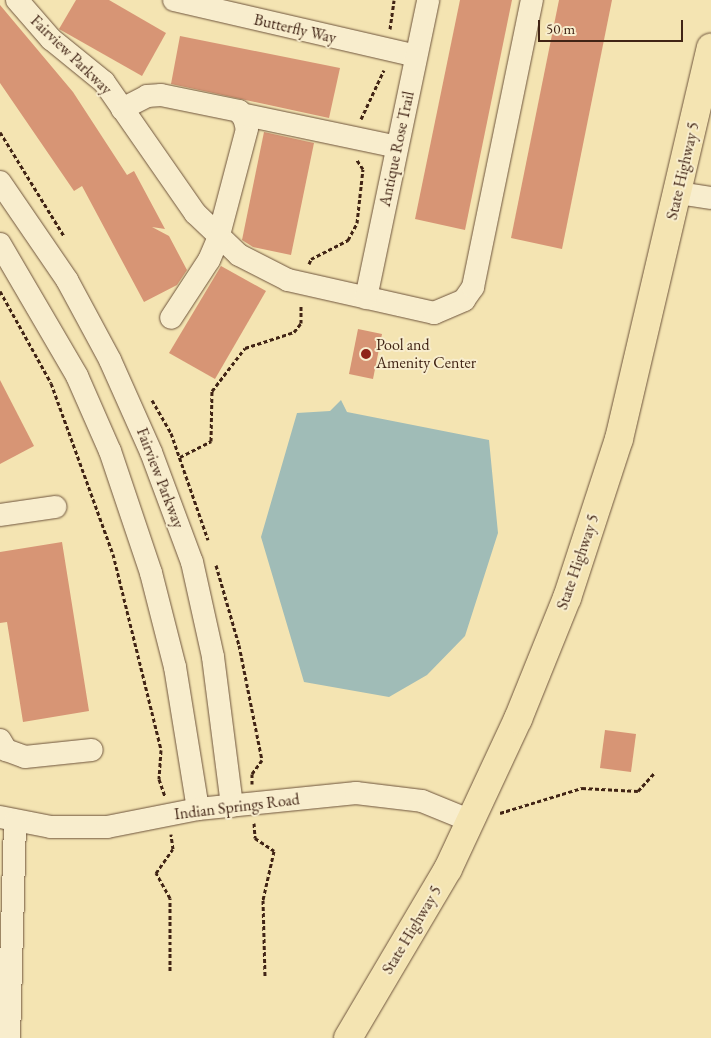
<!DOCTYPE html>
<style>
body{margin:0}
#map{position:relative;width:711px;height:1038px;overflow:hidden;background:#f4e4b2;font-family:"EB Garamond",serif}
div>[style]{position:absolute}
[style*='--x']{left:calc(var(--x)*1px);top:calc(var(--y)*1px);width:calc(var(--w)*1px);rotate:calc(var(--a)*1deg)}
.water>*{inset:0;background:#a0bcb7}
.building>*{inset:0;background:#d79575}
.path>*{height:3px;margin-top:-1.5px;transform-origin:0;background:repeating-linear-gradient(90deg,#412415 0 4px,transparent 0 6.5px)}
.roads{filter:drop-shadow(0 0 1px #6e543c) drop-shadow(0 0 1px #6e543c)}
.minor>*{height:22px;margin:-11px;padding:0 11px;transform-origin:11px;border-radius:11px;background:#f8edcd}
.major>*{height:28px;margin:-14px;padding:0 14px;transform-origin:14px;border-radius:14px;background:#f4e4b2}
.dots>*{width:14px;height:14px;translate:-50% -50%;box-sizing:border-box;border:2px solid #f8edcd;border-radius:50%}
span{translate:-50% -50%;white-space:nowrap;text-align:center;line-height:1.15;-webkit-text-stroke:4px #f8edcd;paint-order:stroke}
.street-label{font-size:16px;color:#412415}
.poi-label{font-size:16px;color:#412415}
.left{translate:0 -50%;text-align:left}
.scale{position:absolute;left:538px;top:20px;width:145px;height:22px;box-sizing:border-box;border:2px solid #412415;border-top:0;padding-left:6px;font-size:15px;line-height:18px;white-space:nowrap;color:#412415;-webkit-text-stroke:4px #f8edcd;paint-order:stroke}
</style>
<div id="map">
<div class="water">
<div style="clip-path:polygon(341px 400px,347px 412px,489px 440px,498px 533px,465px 636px,427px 675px,389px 697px,304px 682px,261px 537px,297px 413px,330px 411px)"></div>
</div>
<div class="building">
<div style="clip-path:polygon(76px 0,109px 0,166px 33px,142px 76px,59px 29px)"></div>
<div style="clip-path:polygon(460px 0,512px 0,465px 230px,415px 219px)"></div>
<div style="clip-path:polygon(559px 0,612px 0,562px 249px,511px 238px)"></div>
<div style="clip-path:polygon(0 5px,73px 92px,127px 175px,134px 171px,165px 229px,152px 227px,169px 236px,187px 270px,177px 285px,144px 302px,82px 186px,74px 191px,0 83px)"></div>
<div style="clip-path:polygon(180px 36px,340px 68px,329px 118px,171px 84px)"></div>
<div style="clip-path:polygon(264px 132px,314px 143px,291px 255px,253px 247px,242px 240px)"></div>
<div style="clip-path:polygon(221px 266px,266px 291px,215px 379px,169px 353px)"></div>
<div style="clip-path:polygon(358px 329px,382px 334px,373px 379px,349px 374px)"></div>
<div style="clip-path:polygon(0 380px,34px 446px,0 464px)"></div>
<div style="clip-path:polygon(62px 542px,89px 711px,23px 722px,7px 622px,0 623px,0 552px)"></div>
<div style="clip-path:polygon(605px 730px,636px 734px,631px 772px,600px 768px)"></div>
</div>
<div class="path">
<div style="--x:390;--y:29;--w:29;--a:-82"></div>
<div style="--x:361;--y:119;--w:54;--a:-64.9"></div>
<div style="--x:0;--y:132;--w:122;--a:58.4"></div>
<div style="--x:309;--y:264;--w:5;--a:-68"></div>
<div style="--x:311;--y:259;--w:42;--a:-27.2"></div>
<div style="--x:348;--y:240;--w:19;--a:-62"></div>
<div style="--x:357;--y:223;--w:54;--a:-83.7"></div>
<div style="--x:363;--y:169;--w:11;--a:-124"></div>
<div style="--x:0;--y:291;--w:105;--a:61"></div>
<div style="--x:51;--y:383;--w:182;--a:70.1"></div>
<div style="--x:113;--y:554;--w:202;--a:76.2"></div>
<div style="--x:161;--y:750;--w:29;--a:94"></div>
<div style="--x:159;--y:779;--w:18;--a:71"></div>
<div style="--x:152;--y:400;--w:38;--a:60"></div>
<div style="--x:171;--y:433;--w:113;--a:70.9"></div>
<div style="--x:180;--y:457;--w:35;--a:-27"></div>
<div style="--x:211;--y:441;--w:50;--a:-88.9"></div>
<div style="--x:212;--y:391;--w:54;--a:-52.5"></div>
<div style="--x:245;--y:348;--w:52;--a:-18.1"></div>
<div style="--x:294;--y:332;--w:11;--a:-52"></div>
<div style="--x:301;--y:323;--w:19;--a:-90"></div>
<div style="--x:216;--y:565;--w:83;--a:74"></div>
<div style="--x:239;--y:645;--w:117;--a:78.7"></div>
<div style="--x:262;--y:760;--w:17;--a:126"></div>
<div style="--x:252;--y:774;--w:10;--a:90"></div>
<div style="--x:500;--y:813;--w:86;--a:-17"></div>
<div style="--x:582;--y:788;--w:56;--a:3.1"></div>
<div style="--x:638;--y:791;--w:24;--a:-48"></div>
<div style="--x:254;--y:823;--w:15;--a:86"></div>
<div style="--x:255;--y:838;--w:23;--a:34"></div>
<div style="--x:274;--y:851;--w:50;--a:102.7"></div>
<div style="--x:263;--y:900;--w:77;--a:88.5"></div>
<div style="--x:170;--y:971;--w:73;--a:-90"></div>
<div style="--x:170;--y:898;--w:29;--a:-119"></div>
<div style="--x:156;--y:873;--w:29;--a:-55"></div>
<div style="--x:173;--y:849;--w:15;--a:-98"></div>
</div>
<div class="roads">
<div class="minor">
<div style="--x:17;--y:0;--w:52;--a:48.9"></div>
<div style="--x:51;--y:39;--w:68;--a:39.1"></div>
<div style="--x:104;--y:82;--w:160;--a:55.2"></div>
<div style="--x:195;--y:213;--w:61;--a:43.7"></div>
<div style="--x:239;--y:255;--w:55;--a:27"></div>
<div style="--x:288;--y:280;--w:150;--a:12.7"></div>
<div style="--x:434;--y:313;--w:33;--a:-23"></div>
<div style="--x:464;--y:300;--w:16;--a:-55"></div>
<div style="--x:473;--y:287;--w:293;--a:-78.4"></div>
<div style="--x:174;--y:0;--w:248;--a:13"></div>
<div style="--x:122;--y:109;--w:28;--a:-27"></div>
<div style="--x:147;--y:96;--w:14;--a:-4"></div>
<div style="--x:161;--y:95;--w:80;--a:11.6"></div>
<div style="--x:239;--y:111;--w:9;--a:54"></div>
<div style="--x:244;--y:118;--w:11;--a:75"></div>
<div style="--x:247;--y:129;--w:114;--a:104.8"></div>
<div style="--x:218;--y:239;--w:23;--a:113"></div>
<div style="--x:209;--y:260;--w:69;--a:123.2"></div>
<div style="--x:241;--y:114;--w:159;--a:11.9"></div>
<div style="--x:0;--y:182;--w:119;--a:55.6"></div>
<div style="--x:67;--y:280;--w:91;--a:61.7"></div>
<div style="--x:110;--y:360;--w:101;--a:66"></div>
<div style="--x:151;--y:452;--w:117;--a:69.6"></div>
<div style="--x:192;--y:562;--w:97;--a:77.5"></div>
<div style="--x:213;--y:657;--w:150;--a:82.7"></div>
<div style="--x:679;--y:193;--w:32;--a:9"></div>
<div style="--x:0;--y:244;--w:153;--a:59.7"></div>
<div style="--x:77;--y:376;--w:82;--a:66.3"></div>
<div style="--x:110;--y:451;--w:129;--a:71.4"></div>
<div style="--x:151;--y:573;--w:97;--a:75.7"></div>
<div style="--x:175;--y:667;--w:144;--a:80.8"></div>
<div style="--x:366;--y:298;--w:304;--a:-78.2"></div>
<div style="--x:0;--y:515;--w:56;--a:-8.3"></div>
<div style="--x:0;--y:740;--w:12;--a:59"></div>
<div style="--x:6;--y:750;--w:20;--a:20"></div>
<div style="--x:25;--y:757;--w:67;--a:-6"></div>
<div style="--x:0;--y:817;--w:52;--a:11.1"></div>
<div style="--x:51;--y:827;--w:56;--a:0"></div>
<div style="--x:107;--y:827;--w:93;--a:-11.2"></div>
<div style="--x:198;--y:809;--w:159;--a:-5.8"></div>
<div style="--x:356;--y:793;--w:66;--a:6.9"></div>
<div style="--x:422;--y:801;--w:53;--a:22.2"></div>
<div style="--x:9;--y:1038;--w:216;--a:-88.4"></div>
</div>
<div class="major">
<div style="--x:348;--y:1038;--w:196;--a:-59.4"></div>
<div style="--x:448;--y:869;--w:166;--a:-65"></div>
<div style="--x:518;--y:719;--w:131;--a:-68"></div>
<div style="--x:567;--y:598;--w:167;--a:-71.9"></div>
<div style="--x:619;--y:439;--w:402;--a:-76.8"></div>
</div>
</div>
<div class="dots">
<div style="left:366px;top:354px;background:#8f2418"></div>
</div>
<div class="street-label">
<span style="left:295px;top:29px;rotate:13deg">Butterfly Way</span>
<span style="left:71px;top:55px;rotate:44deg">Fairview Parkway</span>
<span style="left:397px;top:149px;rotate:-78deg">Antique Rose Trail</span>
<span style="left:683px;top:171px;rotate:-77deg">State Highway 5</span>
<span style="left:160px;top:478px;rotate:69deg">Fairview Parkway</span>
<span style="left:578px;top:562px;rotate:-71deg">State Highway 5</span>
<span style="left:237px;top:807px;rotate:-7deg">Indian Springs Road</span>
<span style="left:412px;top:930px;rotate:-59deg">State Highway 5</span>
</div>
<div class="poi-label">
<span class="left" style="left:376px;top:354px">Pool and<br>Amenity Center</span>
</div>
<div class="scale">50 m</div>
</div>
